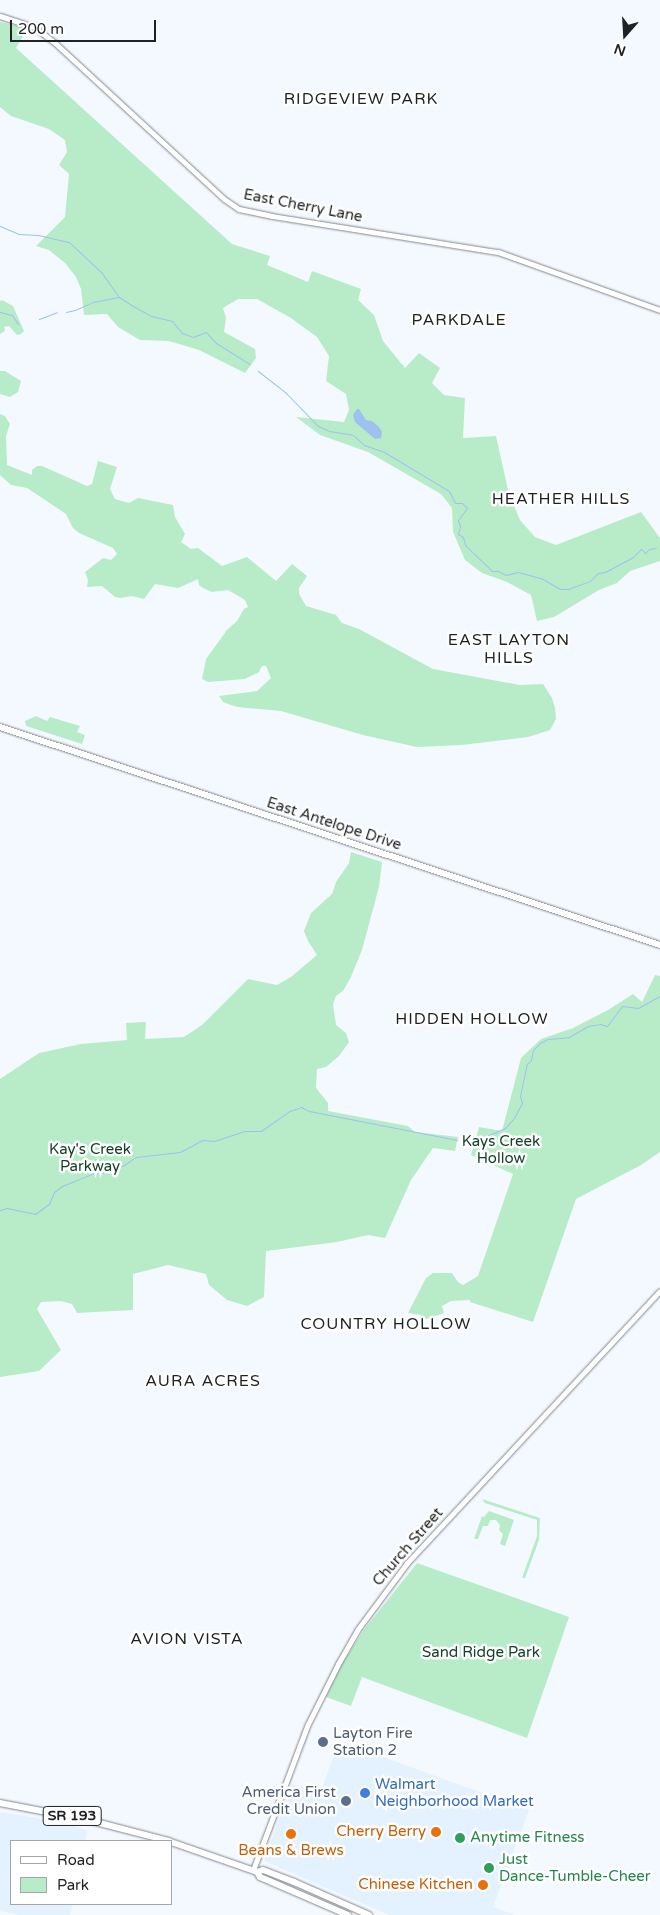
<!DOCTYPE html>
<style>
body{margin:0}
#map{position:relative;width:660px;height:1915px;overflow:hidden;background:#f3f9fe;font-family:"Varela Round",sans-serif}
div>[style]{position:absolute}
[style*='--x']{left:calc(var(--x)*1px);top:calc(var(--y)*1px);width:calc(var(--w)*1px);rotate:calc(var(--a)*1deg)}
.built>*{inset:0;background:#e4f1fe}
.green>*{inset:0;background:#b8ecc9}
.water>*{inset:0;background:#9ec1f0}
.stream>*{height:1px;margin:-0.5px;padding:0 0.5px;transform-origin:0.5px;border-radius:0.5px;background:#9ec1f0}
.roads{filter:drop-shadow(0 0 1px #81878d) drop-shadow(0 0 1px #81878d)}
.minor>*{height:5px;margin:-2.5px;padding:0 2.5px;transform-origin:2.5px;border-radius:2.5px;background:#fff}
.major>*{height:6px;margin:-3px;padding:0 3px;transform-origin:3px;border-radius:3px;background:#fff}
.dots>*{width:14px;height:14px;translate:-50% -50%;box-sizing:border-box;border:2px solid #fff;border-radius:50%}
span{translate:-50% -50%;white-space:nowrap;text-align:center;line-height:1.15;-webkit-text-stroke:5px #fff;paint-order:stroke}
.shield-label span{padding:1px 4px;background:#fff;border:1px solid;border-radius:4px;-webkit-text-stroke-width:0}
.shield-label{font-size:14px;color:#1f2124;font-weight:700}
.street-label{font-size:15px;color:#1f2124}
.park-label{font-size:15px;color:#164028}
.service-label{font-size:15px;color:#4e5e75}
.left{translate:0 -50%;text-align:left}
.right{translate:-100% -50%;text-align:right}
.shop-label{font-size:15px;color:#366cbe}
.food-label{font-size:15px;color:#c56008}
.leisure-label{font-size:15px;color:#27864d}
.neighbourhood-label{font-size:16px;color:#1f2124;letter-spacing:1px}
.legend{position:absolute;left:10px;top:1840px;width:162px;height:65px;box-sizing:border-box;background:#fff;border:1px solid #a5a6a7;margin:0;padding:6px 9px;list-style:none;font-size:15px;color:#1f2124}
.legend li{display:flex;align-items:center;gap:10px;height:25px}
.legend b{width:25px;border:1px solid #a5a6a7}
.north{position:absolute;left:600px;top:10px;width:50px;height:50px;-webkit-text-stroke:4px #fff;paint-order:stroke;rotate:199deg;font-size:14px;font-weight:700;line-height:20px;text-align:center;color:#1f2124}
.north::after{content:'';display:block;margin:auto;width:18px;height:22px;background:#1f2124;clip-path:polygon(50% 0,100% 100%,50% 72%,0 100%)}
.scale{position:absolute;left:10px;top:20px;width:146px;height:22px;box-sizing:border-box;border:2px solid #1f2124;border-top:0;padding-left:6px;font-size:15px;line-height:18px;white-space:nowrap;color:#1f2124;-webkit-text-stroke:4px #fff;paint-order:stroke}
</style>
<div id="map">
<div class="built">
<div style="clip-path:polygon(339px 1741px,529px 1810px,493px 1907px,515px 1915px,389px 1915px,264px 1861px,292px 1784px,320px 1793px)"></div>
<div style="clip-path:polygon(0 1812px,66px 1823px,87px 1831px,85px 1841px,11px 1841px,11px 1904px,73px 1904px,70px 1915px,19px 1915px,0 1911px)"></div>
</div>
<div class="green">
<div style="clip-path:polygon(0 22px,28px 28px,16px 48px,232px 244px,270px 256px,267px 265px,308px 282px,312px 271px,361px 289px,358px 300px,374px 315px,383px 341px,405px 368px,419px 353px,440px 368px,432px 383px,444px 395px,465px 398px,463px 438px,496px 436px,509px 494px,520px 520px,535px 537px,556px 545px,641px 512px,660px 538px,660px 561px,630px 571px,617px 583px,599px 590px,554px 617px,537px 621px,531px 595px,507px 582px,482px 573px,465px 560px,453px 532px,452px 508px,441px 494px,368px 452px,320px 435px,296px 417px,344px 422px,349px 410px,346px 394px,326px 381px,329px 356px,317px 337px,291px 318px,257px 299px,238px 299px,223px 308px,226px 318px,224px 332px,255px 349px,256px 358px,245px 373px,199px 350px,169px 341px,140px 340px,118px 327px,107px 314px,84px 315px,81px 289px,76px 277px,65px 263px,49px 250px,36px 246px,65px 217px,69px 174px,59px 165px,67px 152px,65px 140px,49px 129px,11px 116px,0 107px)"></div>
<div style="clip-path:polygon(2px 300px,13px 306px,24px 331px,21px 334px,17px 335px,9px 326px,4px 327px,5px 331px,0 334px,0 301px)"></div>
<div style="clip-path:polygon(0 371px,5px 371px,21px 381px,18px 392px,10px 397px,0 394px)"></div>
<div style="clip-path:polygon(0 414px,5px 416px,10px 424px,6px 436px,7px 465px,32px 475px,32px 470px,37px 466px,42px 466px,87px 486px,92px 484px,98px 461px,117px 467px,110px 489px,115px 499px,129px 503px,138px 498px,173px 505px,175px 517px,185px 534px,181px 542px,191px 549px,198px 548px,222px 566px,247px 557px,276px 581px,292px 564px,307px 576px,299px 588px,299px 594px,306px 606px,336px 615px,342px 623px,359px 629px,433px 669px,520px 685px,543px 684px,552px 698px,555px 708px,556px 719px,550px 730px,528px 737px,462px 745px,417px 747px,363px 735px,281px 711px,237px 707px,223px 702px,219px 696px,257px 691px,271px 678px,266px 666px,262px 666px,259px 672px,245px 679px,208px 682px,202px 679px,206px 659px,227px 630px,237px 621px,244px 609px,248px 607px,245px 600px,228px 590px,212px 592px,203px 588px,199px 585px,198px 579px,178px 588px,155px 584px,144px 599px,132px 596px,120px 598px,115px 597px,102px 586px,87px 587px,88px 580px,85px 572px,103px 558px,111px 560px,117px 554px,113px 548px,79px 533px,73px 528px,66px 514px,27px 488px,11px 485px,0 475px)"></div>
<div style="clip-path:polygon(36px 716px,47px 721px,50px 717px,80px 726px,77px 732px,85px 735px,82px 744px,26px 726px,25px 721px)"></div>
<div style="clip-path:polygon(351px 852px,382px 862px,379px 887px,362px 950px,350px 979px,343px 991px,336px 996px,333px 1004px,336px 1025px,346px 1033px,349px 1042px,339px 1056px,326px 1067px,317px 1069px,316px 1088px,328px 1103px,328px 1111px,408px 1126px,415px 1132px,458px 1137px,455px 1151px,433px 1148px,411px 1180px,385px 1238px,368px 1235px,337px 1242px,266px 1251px,264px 1297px,247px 1306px,227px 1300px,209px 1285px,206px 1274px,168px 1265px,133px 1274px,133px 1310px,77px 1313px,72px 1304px,61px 1301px,41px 1302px,37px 1309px,61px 1350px,39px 1371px,0 1377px,0 1079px,39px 1053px,81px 1044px,127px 1040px,126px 1023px,146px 1022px,145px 1039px,184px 1037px,202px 1025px,248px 979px,277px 985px,291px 977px,317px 955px,308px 941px,304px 931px,311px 913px,332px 894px,336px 882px,349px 863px)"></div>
<div style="clip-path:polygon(655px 975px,660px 976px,660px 1152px,641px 1165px,576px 1199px,533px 1322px,470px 1302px,470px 1300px,451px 1301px,442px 1306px,444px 1313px,423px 1320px,421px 1315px,408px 1313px,426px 1278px,433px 1273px,452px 1273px,458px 1282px,463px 1285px,478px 1276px,513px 1174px,471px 1155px,479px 1127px,502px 1131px,521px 1058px,541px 1039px,573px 1028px,608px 1010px,633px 994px,642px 1002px)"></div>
<div style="clip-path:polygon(482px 1499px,540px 1518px,539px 1540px,525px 1578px,522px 1578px,537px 1536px,537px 1520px,485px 1503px)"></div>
<div style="clip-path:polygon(489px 1511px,514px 1520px,505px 1546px,500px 1544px,503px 1534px,499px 1530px,500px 1525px,496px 1520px,490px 1520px,488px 1526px,483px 1526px,478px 1539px,474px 1539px,482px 1516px,484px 1517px)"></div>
<div style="clip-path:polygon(417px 1563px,569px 1617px,527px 1738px,362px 1677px,351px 1706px,326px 1697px,342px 1664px,363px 1631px)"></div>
</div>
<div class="water">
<div style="clip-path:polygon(357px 409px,359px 409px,366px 420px,372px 421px,379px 427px,382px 432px,381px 438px,375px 439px,355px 422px,353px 415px)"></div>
</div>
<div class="stream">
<div style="--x:0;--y:226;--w:21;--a:23"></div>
<div style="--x:19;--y:234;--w:19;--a:3"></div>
<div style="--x:38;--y:235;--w:32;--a:13"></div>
<div style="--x:69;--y:242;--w:45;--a:43.2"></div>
<div style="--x:102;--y:273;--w:29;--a:55"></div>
<div style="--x:119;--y:297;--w:17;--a:33"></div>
<div style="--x:133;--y:306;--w:21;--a:29"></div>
<div style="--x:151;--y:316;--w:22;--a:13"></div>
<div style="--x:172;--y:321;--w:16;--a:50"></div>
<div style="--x:182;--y:333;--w:12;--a:20"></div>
<div style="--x:193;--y:337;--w:14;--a:-21"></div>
<div style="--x:206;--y:332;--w:15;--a:48"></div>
<div style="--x:216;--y:343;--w:40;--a:32"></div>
<div style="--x:0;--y:312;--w:12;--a:14"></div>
<div style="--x:12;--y:315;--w:11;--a:56"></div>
<div style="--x:66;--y:312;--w:9;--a:-13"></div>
<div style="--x:75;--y:310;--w:20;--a:-24"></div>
<div style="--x:93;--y:302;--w:26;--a:-11"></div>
<div style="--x:39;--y:319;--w:19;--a:-21"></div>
<div style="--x:258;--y:371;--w:36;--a:38"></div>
<div style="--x:286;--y:393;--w:46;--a:45.9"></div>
<div style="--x:318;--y:426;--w:12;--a:24"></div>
<div style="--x:329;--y:431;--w:24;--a:9"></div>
<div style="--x:353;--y:435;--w:15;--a:42"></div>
<div style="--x:364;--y:445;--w:21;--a:19"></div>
<div style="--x:384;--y:452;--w:76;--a:31"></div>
<div style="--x:449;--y:491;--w:13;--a:63"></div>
<div style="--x:455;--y:503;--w:7;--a:0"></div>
<div style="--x:462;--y:503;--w:7;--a:45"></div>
<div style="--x:467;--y:508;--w:15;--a:127"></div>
<div style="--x:458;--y:520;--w:6;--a:72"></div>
<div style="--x:460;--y:526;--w:8;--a:104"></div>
<div style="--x:458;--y:534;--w:6;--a:31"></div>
<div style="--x:463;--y:537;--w:8;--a:76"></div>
<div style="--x:465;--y:545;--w:37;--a:44"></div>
<div style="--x:492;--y:571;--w:6;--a:0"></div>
<div style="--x:498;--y:571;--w:9;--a:27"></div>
<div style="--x:506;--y:575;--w:12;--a:-14"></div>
<div style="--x:518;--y:572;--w:24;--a:15"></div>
<div style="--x:541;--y:578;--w:22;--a:30"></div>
<div style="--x:560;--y:589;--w:8;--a:0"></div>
<div style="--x:568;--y:589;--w:23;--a:-20"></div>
<div style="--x:590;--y:581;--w:11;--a:-45"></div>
<div style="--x:598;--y:573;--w:7;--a:-8"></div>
<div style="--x:605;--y:572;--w:32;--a:-28"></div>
<div style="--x:633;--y:557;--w:11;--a:-45"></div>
<div style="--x:641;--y:549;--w:6;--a:45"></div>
<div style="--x:645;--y:553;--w:6;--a:-45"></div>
<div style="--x:649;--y:549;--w:7;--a:-8"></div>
<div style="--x:475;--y:1138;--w:9;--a:-6"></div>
<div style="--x:484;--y:1137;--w:23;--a:-23"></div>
<div style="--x:505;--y:1128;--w:13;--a:-48"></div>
<div style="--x:514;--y:1118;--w:17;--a:-62"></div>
<div style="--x:522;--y:1103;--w:7;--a:-106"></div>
<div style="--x:520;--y:1096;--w:33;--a:-78"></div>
<div style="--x:527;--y:1064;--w:6;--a:-45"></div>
<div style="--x:531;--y:1060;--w:10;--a:-79"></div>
<div style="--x:533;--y:1050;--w:10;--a:-45"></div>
<div style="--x:540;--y:1043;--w:9;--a:-27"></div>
<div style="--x:548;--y:1039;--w:21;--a:-5"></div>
<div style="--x:569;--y:1037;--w:22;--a:-30"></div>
<div style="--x:588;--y:1026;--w:12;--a:-9"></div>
<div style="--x:600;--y:1024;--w:7;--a:16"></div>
<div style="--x:607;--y:1026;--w:25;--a:-53"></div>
<div style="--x:622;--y:1006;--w:16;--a:7"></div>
<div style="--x:638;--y:1008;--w:25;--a:-29"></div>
<div style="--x:0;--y:1210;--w:7;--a:-16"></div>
<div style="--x:7;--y:1208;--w:29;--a:12"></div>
<div style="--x:35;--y:1214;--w:17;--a:-36"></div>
<div style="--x:49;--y:1204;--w:13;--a:-67"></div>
<div style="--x:54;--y:1192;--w:10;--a:-37"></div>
<div style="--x:62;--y:1186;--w:31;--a:-22"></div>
<div style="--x:91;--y:1174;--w:16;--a:-7"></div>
<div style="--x:107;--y:1172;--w:18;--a:-22"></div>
<div style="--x:124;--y:1165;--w:14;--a:-34"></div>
<div style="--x:136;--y:1157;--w:44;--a:-6.5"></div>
<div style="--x:180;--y:1152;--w:26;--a:-28"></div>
<div style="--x:203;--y:1140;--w:11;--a:5"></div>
<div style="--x:214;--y:1141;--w:33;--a:-18"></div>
<div style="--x:245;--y:1131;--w:16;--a:0"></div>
<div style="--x:261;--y:1131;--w:35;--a:-35"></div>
<div style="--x:290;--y:1111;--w:12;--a:-20"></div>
<div style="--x:301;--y:1107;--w:9;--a:27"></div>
<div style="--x:309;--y:1111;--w:151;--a:11.1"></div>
</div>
<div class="roads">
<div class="minor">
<div style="--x:0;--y:16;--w:36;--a:18"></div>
<div style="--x:34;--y:27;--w:26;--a:37"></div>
<div style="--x:55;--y:43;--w:230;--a:42.7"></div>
<div style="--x:224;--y:199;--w:18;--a:34"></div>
<div style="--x:239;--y:209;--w:34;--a:12"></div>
<div style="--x:272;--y:216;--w:229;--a:9.1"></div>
<div style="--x:498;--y:252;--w:172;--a:19.7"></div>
<div style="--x:253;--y:1870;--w:156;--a:-69.4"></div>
<div style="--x:308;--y:1724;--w:67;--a:-63.4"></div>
<div style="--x:338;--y:1664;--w:40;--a:-60.3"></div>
<div style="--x:358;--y:1629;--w:82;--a:-53.4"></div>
<div style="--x:407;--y:1563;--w:371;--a:-47.1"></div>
</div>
<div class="major">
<div style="--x:0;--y:727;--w:695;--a:18.28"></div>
<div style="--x:0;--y:1803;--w:90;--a:10.9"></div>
<div style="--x:88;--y:1820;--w:84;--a:14.5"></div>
<div style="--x:171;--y:1842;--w:91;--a:19.2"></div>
<div style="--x:348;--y:1915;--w:96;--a:-156.6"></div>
<div style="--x:260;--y:1877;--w:6;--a:-121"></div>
<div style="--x:257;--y:1872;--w:6;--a:-18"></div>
<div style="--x:263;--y:1870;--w:33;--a:21"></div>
<div style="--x:294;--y:1882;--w:82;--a:23.7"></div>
</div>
</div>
<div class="dots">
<div style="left:323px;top:1742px;background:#5c6f8a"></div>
<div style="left:365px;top:1793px;background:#3f7fe0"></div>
<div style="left:346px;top:1801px;background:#5c6f8a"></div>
<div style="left:436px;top:1832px;background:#e8710a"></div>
<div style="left:291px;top:1834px;background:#e8710a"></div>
<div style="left:460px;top:1838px;background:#2e9e5b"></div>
<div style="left:489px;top:1868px;background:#2e9e5b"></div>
<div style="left:483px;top:1885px;background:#e8710a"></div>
</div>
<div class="shield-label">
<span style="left:72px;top:1816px">SR 193</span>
</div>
<div class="street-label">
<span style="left:303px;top:206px;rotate:11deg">East Cherry Lane</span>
<span style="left:334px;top:824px;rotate:18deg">East Antelope Drive</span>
<span style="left:408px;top:1547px;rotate:-49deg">Church Street</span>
</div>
<div class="park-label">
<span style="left:501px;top:1150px">Kays Creek<br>Hollow</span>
<span style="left:90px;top:1158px">Kay's Creek<br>Parkway</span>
<span style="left:481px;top:1653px">Sand Ridge Park</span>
</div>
<div class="service-label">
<span class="left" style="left:333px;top:1742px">Layton Fire<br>Station 2</span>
<span class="right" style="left:336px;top:1801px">America First<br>Credit Union</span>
</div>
<div class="shop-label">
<span class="left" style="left:375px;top:1793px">Walmart<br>Neighborhood Market</span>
</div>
<div class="food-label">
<span class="right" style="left:426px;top:1832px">Cherry Berry</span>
<span style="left:291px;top:1851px">Beans &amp; Brews</span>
<span class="right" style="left:473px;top:1885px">Chinese Kitchen</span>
</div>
<div class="leisure-label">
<span class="left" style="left:470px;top:1838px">Anytime Fitness</span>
<span class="left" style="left:499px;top:1868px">Just<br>Dance-Tumble-Cheer</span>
</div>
<div class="neighbourhood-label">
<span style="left:361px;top:99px">RIDGEVIEW PARK</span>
<span style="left:459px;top:320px">PARKDALE</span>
<span style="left:561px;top:499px">HEATHER HILLS</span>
<span style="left:509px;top:649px">EAST LAYTON<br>HILLS</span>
<span style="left:472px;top:1019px">HIDDEN HOLLOW</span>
<span style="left:386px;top:1324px">COUNTRY HOLLOW</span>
<span style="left:203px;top:1381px">AURA ACRES</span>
<span style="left:187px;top:1639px">AVION VISTA</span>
</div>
<ul class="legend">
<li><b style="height:6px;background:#fff"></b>Road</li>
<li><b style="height:14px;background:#b8ecc9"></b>Park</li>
</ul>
<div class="north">N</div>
<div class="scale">200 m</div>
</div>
